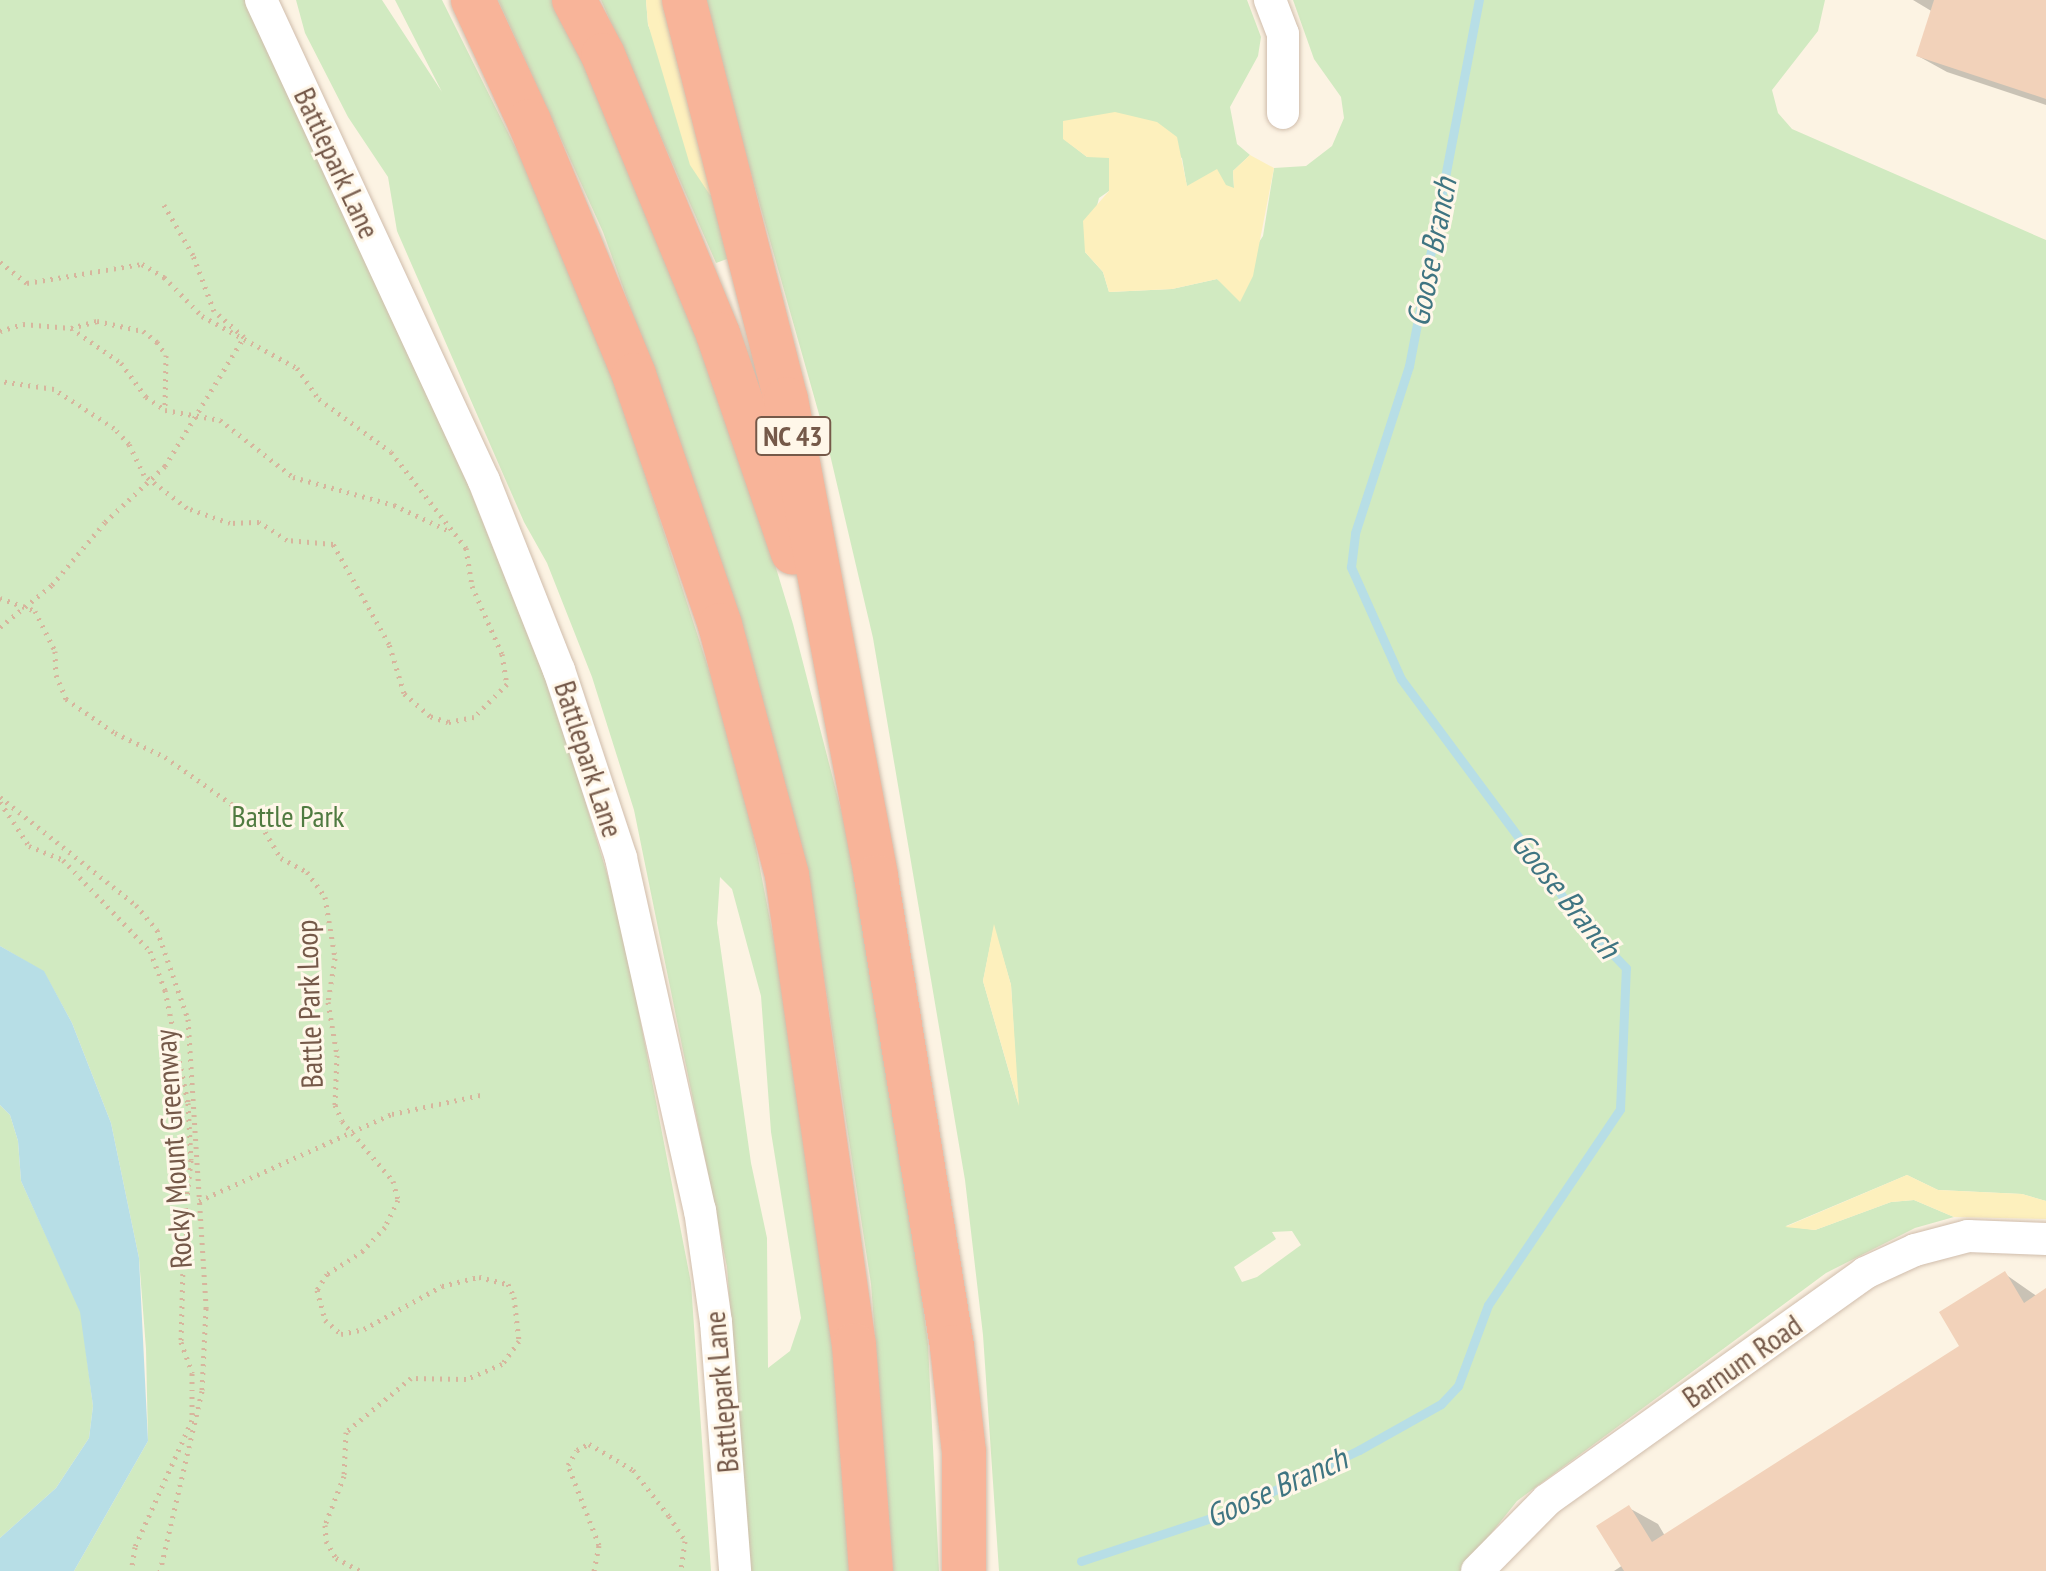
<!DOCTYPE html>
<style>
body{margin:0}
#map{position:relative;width:2046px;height:1571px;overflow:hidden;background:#fcf3e3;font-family:"PT Sans Narrow",sans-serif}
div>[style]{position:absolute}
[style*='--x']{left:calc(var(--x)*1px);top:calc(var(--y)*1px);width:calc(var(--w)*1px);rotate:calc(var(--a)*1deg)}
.green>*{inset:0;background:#d1eac1}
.sand>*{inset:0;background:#fdf0bd}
.water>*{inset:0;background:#b7dee6}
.shadow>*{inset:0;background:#0003}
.stream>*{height:9px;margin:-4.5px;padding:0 4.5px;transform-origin:4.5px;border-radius:4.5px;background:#b7dee6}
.building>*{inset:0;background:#f2d2ba}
.path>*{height:5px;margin-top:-2.5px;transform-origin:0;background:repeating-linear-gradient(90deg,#d7b59d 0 2px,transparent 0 8px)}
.roads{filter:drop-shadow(0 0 2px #d0bdac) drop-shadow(0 0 2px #d0bdac)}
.minor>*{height:32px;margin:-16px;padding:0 16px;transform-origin:16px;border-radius:16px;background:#fff}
.highway>*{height:44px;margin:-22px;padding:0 22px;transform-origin:22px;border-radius:22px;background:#f8b499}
span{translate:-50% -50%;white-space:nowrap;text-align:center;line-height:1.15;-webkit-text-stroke:6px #fff7e9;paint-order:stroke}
.shield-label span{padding:2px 6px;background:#fff7e9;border:2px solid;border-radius:6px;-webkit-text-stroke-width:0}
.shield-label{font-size:28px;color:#755949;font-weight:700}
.street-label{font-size:30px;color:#755949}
.park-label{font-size:30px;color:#507b41}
.water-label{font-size:32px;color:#3f7582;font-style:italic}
</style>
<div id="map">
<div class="green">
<div style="clip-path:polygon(0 0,245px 0,468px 485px,557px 708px,621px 920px,691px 1283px,711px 1571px,74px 1571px,148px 1441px,146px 1349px,139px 1258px,111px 1123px,72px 1023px,44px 972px,0 946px)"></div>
<div style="clip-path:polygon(evenodd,296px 0,382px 0,442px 92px,395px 0,442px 0,552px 221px,613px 376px,723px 713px,752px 827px,789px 1018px,838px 1365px,850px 1571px,749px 1571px,727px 1267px,634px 810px,592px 677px,547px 563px,524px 522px,397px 231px,388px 177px,348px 117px,305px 33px,296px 0,720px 877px,732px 889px,761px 996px,771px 1132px,801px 1318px,790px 1351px,768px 1368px,767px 1238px,751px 1163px,717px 923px,720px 877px)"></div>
<div style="clip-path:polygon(498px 0,555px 0,567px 23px,726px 403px,793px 624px,854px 860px,916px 1253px,928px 1344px,939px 1571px,893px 1571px,871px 1284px,819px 945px,675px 432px,603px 232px)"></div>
<div style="clip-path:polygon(601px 0,646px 0,648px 25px,721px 193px,738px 255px,716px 263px)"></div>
<div style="clip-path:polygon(evenodd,702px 0,1247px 0,1261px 37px,1258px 56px,1230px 107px,1237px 144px,1250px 155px,1233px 171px,1234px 188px,1187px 187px,1182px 158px,1074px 120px,1063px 122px,1064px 139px,1087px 157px,1109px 157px,1109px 191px,1099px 198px,1085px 252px,1103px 272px,1109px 292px,1172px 289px,1217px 279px,1229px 288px,1263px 236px,1274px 168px,1306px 166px,1332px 146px,1344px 118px,1341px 97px,1314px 59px,1293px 0,1825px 0,1818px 31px,1772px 90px,1778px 113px,1792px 129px,2046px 240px,2046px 1201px,2022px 1194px,1938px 1190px,1907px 1175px,1786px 1226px,1815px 1230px,1891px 1202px,1914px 1200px,1954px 1217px,1915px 1228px,1826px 1273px,1517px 1501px,1461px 1571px,999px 1571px,983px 1335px,965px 1180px,873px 638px,828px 446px,702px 0,994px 927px,1011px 985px,1018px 1103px,983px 981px,994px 927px,702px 0,1292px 1231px,1301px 1245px,1257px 1277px,1242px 1282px,1234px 1267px,1276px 1239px,1272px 1232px,1292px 1231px)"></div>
<div style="clip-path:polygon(0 1105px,10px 1115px,18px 1141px,21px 1181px,81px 1312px,93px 1406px,89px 1438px,56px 1488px,0 1538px)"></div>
</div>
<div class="sand">
<div style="clip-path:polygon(646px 0,671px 0,721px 193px,710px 195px,690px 165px,648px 24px)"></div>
<div style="clip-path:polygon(1115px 112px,1157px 122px,1177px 137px,1187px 186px,1217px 169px,1226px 185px,1234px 188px,1233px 171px,1250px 155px,1274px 168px,1253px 276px,1240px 302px,1217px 279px,1172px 289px,1109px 292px,1103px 272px,1085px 252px,1083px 221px,1109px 191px,1109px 158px,1087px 157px,1063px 139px,1063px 121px)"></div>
<div style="clip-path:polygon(994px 924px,1011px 985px,1019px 1106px,983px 981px)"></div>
<div style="clip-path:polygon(1907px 1175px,1938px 1190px,2022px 1194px,2046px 1201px,2046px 1219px,1954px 1217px,1914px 1200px,1891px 1202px,1815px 1230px,1785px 1227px)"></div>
</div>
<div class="water">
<div style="clip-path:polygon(0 946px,44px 971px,72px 1023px,111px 1123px,139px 1258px,148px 1441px,74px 1571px,0 1571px,0 1538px,56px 1488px,89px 1438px,93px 1406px,80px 1312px,21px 1181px,18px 1141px,10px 1115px,0 1105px)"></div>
</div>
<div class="shadow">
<div style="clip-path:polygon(1913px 0,2046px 0,2046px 105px,1947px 72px,1918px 56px,1933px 12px)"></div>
<div style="clip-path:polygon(2005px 1274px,2038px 1297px,2046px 1291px,2046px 1571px,1614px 1571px,1623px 1565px,1629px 1508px,1658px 1524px,1665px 1536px,1962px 1346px)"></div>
</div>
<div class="stream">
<div style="--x:1081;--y:1561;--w:156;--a:-18.3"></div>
<div style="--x:1229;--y:1512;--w:144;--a:-25.5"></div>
<div style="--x:1359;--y:1450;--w:94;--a:-29.3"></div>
<div style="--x:1441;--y:1404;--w:25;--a:-47"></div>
<div style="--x:1458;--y:1386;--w:86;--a:-69.7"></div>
<div style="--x:1488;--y:1305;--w:236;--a:-56"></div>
<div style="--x:1620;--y:1109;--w:141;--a:-87.6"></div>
<div style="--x:1626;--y:968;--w:66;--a:-133.8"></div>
<div style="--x:1580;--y:920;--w:300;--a:-126.6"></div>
<div style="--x:1401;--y:679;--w:123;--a:-114.1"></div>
<div style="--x:1351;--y:567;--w:34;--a:-83"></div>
<div style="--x:1355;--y:533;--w:176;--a:-72.1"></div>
<div style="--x:1409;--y:366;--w:373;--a:-79.2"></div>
</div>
<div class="building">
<div style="clip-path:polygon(1934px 0,2046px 0,2046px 99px,1916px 56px)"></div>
<div style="clip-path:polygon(2005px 1271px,2024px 1303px,2046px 1288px,2046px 1571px,1624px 1571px,1596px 1526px,1629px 1505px,1652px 1542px,1959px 1346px,1939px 1312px)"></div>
</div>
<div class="path">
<div style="--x:0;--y:262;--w:34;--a:38"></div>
<div style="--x:27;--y:283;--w:117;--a:-9.4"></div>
<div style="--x:142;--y:264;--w:26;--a:31"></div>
<div style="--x:164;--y:277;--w:54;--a:45.7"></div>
<div style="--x:202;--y:316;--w:108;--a:28.7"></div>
<div style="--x:297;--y:368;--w:38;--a:55"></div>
<div style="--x:319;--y:399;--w:89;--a:36.4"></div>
<div style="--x:391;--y:452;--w:122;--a:52"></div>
<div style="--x:466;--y:548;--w:38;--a:81"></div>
<div style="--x:472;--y:586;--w:74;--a:66.2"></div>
<div style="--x:502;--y:654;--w:30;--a:81"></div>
<div style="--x:507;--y:684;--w:47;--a:135"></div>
<div style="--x:474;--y:717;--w:26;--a:169"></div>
<div style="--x:448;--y:722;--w:19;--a:-162"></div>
<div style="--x:430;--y:716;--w:35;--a:-139"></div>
<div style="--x:404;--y:693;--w:51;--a:-107"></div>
<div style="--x:389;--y:644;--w:115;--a:-119.2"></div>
<div style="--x:333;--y:544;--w:46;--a:-175"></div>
<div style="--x:287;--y:540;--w:33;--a:-147"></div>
<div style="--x:259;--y:522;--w:29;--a:178"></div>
<div style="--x:230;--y:523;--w:46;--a:-160.8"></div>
<div style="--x:187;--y:508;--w:54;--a:-142.5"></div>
<div style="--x:144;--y:475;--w:34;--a:-116"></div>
<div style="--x:129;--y:444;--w:22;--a:-133"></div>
<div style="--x:114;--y:428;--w:72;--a:-147"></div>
<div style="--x:54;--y:389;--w:55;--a:-171.6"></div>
<div style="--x:71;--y:328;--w:27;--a:-15"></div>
<div style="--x:97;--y:321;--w:47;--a:12.3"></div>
<div style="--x:143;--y:331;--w:18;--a:38"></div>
<div style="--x:157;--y:342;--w:16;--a:55"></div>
<div style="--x:166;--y:355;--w:54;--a:91.1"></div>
<div style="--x:0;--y:331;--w:24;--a:-17"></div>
<div style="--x:23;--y:324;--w:48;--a:4.8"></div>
<div style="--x:71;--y:328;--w:61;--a:35"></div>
<div style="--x:121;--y:363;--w:42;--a:53.7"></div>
<div style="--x:146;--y:397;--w:23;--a:34"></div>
<div style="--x:165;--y:410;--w:56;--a:10.3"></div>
<div style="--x:220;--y:420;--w:93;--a:38"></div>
<div style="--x:293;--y:477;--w:105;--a:15.5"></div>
<div style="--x:394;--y:505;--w:61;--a:25.3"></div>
<div style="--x:0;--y:598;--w:37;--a:20"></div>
<div style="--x:35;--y:611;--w:45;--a:63.4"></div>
<div style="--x:55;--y:651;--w:24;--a:88"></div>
<div style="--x:56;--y:675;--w:26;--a:67"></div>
<div style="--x:66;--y:699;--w:60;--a:34.8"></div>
<div style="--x:115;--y:733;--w:55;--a:25.6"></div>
<div style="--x:165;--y:757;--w:118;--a:35.3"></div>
<div style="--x:261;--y:825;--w:39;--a:59"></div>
<div style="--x:281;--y:858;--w:30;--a:28"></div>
<div style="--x:307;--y:872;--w:31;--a:54"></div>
<div style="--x:325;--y:897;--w:62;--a:80.7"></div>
<div style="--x:335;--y:958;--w:45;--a:99"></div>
<div style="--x:328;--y:1002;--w:54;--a:80.4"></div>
<div style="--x:337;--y:1055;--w:50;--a:92.3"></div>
<div style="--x:335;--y:1105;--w:17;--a:66"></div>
<div style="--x:342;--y:1121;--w:79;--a:49.6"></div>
<div style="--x:393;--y:1181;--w:20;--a:75"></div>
<div style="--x:398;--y:1200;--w:30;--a:116"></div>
<div style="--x:385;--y:1227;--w:33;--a:133"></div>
<div style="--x:363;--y:1251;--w:43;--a:147.4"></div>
<div style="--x:327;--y:1274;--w:19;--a:122"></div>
<div style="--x:317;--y:1290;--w:31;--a:75"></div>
<div style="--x:325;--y:1320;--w:21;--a:41"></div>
<div style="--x:341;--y:1334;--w:24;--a:-12"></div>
<div style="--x:364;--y:1329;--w:89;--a:-28.9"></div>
<div style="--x:442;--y:1286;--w:38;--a:-14"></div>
<div style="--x:479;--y:1277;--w:30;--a:14"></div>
<div style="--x:508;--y:1284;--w:14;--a:65"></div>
<div style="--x:514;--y:1297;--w:44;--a:83.5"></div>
<div style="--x:519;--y:1341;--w:29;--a:126"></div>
<div style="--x:502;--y:1364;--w:39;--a:157"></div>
<div style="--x:466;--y:1379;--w:55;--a:-179"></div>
<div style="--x:411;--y:1378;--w:85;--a:140.3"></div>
<div style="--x:346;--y:1432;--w:44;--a:92.6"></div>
<div style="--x:344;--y:1476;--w:53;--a:111.2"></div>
<div style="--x:325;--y:1525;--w:16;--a:86"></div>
<div style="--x:326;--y:1541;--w:20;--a:60"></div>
<div style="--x:336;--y:1558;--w:27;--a:28"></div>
<div style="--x:0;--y:627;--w:67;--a:-38.9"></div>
<div style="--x:52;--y:585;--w:82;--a:-49.9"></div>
<div style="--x:105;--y:522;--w:82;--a:-43"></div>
<div style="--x:165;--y:466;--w:151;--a:-58.5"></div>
<div style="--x:244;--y:337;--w:40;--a:-139"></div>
<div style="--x:214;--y:311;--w:60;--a:-110.6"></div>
<div style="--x:193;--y:255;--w:58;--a:-120.1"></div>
<div style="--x:0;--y:797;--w:174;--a:38.5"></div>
<div style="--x:136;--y:905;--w:33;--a:50"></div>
<div style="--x:157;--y:930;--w:94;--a:70.8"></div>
<div style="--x:188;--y:1019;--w:290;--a:86.4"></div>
<div style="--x:206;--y:1308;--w:83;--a:92.8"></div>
<div style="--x:202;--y:1391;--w:185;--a:103.1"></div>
<div style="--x:0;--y:802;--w:53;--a:56.6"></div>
<div style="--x:29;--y:846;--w:37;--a:22"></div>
<div style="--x:63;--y:860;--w:126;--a:46.3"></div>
<div style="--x:150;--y:951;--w:42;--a:69"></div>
<div style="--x:165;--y:990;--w:115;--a:78.5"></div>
<div style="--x:188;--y:1103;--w:57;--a:87"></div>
<div style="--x:191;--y:1160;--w:65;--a:96.1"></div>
<div style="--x:184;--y:1225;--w:27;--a:75"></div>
<div style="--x:191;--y:1251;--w:17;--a:118"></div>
<div style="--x:183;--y:1266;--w:76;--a:91.5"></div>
<div style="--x:181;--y:1342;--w:33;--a:70"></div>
<div style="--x:192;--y:1373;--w:47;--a:90"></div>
<div style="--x:192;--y:1420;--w:139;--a:114.2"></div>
<div style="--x:135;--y:1547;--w:24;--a:99"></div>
<div style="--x:199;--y:1201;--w:212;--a:-24.3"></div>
<div style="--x:392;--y:1114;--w:95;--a:-12.1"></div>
<div style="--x:594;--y:1571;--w:26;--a:-79"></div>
<div style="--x:599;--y:1545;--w:86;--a:-111.2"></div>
<div style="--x:568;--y:1465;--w:17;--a:-59"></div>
<div style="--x:577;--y:1450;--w:13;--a:-27"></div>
<div style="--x:589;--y:1444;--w:51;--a:30.6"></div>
<div style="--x:633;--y:1470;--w:58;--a:52"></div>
<div style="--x:669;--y:1516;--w:30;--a:57"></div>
<div style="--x:685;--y:1541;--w:30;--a:98"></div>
</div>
<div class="roads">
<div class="minor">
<div style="--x:261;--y:0;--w:530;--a:65.13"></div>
<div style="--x:484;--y:481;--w:203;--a:68.4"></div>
<div style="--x:559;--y:670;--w:198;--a:71.7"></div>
<div style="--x:621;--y:858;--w:361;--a:77.4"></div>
<div style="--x:700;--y:1210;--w:113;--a:81.9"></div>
<div style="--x:716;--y:1322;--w:250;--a:85.6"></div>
<div style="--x:1270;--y:0;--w:36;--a:69"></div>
<div style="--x:1283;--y:34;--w:79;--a:90"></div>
<div style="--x:1477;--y:1571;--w:100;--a:-45.4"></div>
<div style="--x:1547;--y:1500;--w:391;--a:-35.5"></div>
<div style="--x:1865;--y:1273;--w:55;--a:-24.7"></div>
<div style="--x:1915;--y:1250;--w:55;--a:-14.8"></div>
<div style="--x:1968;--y:1236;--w:78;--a:2.2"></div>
</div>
<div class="highway">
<div style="--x:473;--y:0;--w:133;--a:65.2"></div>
<div style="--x:529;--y:121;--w:275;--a:67.5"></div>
<div style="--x:634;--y:375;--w:264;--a:71"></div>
<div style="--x:720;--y:625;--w:259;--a:75"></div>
<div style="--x:787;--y:875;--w:475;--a:81.9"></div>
<div style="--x:854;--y:1345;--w:227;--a:85.7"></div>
<div style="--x:574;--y:0;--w:62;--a:62.2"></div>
<div style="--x:603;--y:55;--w:302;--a:67.6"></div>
<div style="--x:718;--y:334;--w:231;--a:71.1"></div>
<div style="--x:684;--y:0;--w:412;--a:75.7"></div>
<div style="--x:786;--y:399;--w:486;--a:79.3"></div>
<div style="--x:876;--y:877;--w:476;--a:80.8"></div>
<div style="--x:952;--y:1347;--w:106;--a:83.5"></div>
<div style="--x:964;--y:1452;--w:119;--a:90"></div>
</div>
</div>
<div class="shield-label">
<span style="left:793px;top:436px">NC 43</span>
</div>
<div class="street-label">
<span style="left:337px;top:163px;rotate:65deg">Battlepark Lane</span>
<span style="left:589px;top:759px;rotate:72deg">Battlepark Lane</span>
<span style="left:309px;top:1004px;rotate:-92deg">Battle Park Loop</span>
<span style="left:173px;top:1149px;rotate:-94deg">Rocky Mount Greenway</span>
<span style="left:1742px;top:1361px;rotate:-35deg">Barnum Road</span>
<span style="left:721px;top:1392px;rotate:-95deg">Battlepark Lane</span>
</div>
<div class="park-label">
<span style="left:288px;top:816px">Battle Park</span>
</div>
<div class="water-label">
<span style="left:1431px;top:252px;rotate:-79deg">Goose Branch</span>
<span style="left:1566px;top:895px;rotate:51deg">Goose Branch</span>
<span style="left:1276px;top:1487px;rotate:-24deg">Goose Branch</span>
</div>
</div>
